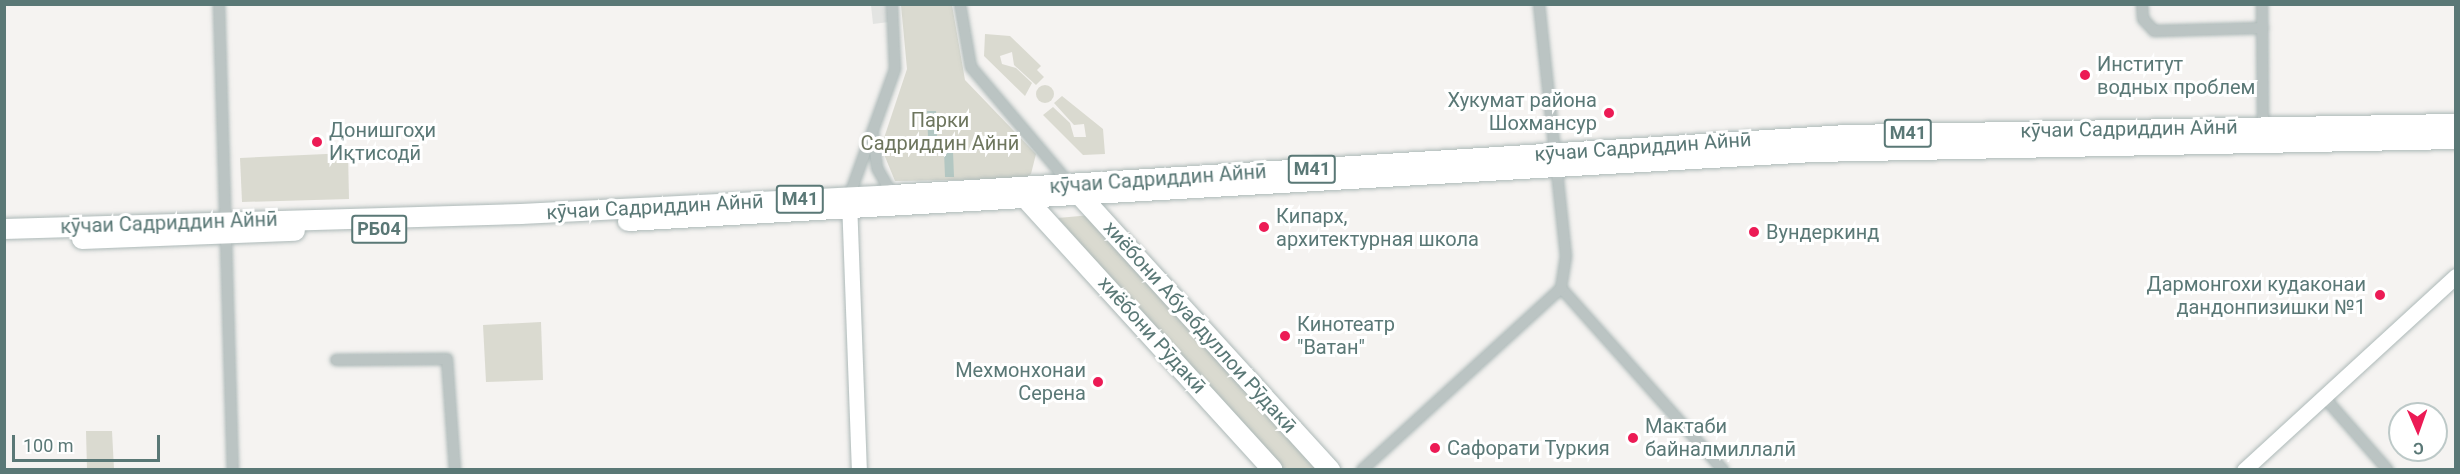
<!DOCTYPE html>
<meta charset="utf-8">
<style>
body{margin:0}
#map{position:relative;width:2460px;height:474px;overflow:hidden;background:#f5f3f1;font-family:Roboto,sans-serif}
div>[style]{position:absolute}
[style*='--x']{left:calc(var(--x)*1px);top:calc(var(--y)*1px);width:calc(var(--w)*1px);rotate:calc(var(--a)*1deg)}
.built>*{inset:0;background:#e3e4e2}
.green>*{inset:0;background:#dadad0}
.round{border-radius:50%}
.water>*{inset:0;background:#b3c7c2}
.roads{filter:drop-shadow(0 0 2px #adb9b8) drop-shadow(0 0 2px #adb9b8)}
.street>*{height:10px;margin:-5px;padding:0 5px;transform-origin:5px;border-radius:5px;background:#bbc4c3}
.secondary>*{height:15px;margin:-7.5px;padding:0 7.5px;transform-origin:7.5px;border-radius:7.5px;background:#fff}
.highway>*{height:20px;margin:-10px;padding:0 10px;transform-origin:10px;border-radius:10px;background:#fff}
.dots>*{width:16px;height:16px;translate:-50% -50%;box-sizing:border-box;border:3px solid #fff;border-radius:50%}
span{translate:-50% -50%;white-space:nowrap;text-align:center;line-height:1.15;-webkit-text-stroke:6px #fff;paint-order:stroke}
.shield-label span{padding:2px 4px;background:#fff;border:2px solid;border-radius:4px;-webkit-text-stroke-width:0}
.shield-label{font-size:18px;color:#5a7876;font-weight:700}
.poi-label{font-size:20px;color:#5a7876}
.left{translate:0 -50%;text-align:left}
.right{translate:-100% -50%;text-align:right}
.park-label{font-size:20px;color:#6e765e}
.street-label{font-size:20px;color:#5a7876}
.frame{position:absolute;inset:0;border:6px solid #5a7876;pointer-events:none}
.north{position:absolute;left:2388px;top:402px;width:60px;height:60px;box-sizing:border-box;background:#fff;border:2px solid #bdc9c8;border-radius:50%;rotate:178deg;font-size:16px;font-weight:700;line-height:24px;text-align:center;color:#5a7876}
.north::after{content:'';display:block;margin:auto;width:21px;height:27px;background:#ec1b55;clip-path:polygon(50% 0,100% 100%,50% 72%,0 100%)}
.scale{position:absolute;left:12px;top:435px;width:148px;height:27px;box-sizing:border-box;border:3px solid #5a7876;border-top:0;padding-left:8px;font-size:18px;line-height:21px;white-space:nowrap;color:#5a7876;-webkit-text-stroke:4px #fff;paint-order:stroke}
</style>
<div id="map">
<div class="built">
<div style="clip-path:polygon(871px 5px,887px 5px,889px 22px,873px 24px)"></div>
</div>
<div class="green">
<div style="clip-path:polygon(901px 5px,952px 5px,965px 80px,1036px 154px,1031px 174px,1023px 179px,895px 181px,881px 147px,907px 69px)"></div>
<div style="clip-path:polygon(985px 34px,1010px 36px,1041px 66px,1037px 70px,1044px 77px,1036px 85px,1014px 65px,1012px 52px,1000px 56px,1002px 64px,1016px 68px,1032px 83px,1025px 96px,984px 56px)"></div>
<div class="round" style="left:1036px;top:85px;width:18px;height:18px"></div>
<div style="clip-path:polygon(1062px 96px,1103px 129px,1105px 154px,1083px 155px,1043px 115px,1053px 107px,1070px 123px,1074px 137px,1086px 137px,1084px 124px,1074px 125px,1054px 103px)"></div>
<div style="clip-path:polygon(348px 153px,349px 199px,242px 202px,240px 158px)"></div>
<div style="clip-path:polygon(1091px 215px,1316px 469px,1279px 469px,1058px 218px)"></div>
<div style="clip-path:polygon(541px 322px,543px 380px,486px 382px,483px 325px)"></div>
<div style="clip-path:polygon(86px 431px,112px 431px,114px 469px,87px 469px)"></div>
</div>
<div class="water">
<div style="clip-path:polygon(927px 111px,936px 111px,937px 137px,928px 137px)"></div>
<div style="clip-path:polygon(944px 151px,953px 151px,954px 177px,945px 177px)"></div>
</div>
<div class="roads">
<div class="street">
<div style="--x:219;--y:4;--w:466;--a:88.3"></div>
<div style="--x:960;--y:4;--w:64;--a:80.1"></div>
<div style="--x:971;--y:67;--w:153;--a:49.8"></div>
<div style="--x:2142;--y:4;--w:15;--a:86"></div>
<div style="--x:2143;--y:19;--w:16;--a:47"></div>
<div style="--x:2154;--y:31;--w:109;--a:-1.6"></div>
<div style="--x:2262;--y:4;--w:126;--a:89.5"></div>
<div style="--x:873;--y:134;--w:34;--a:83"></div>
<div style="--x:877;--y:168;--w:34;--a:60"></div>
<div style="--x:849;--y:197;--w:136;--a:-70.2"></div>
<div style="--x:895;--y:69;--w:65;--a:-92.6"></div>
<div style="--x:1561;--y:288;--w:244;--a:48.3"></div>
<div style="--x:336;--y:360;--w:111;--a:-0.5"></div>
<div style="--x:447;--y:359;--w:111;--a:85.9"></div>
<div style="--x:2324;--y:397;--w:97;--a:48.8"></div>
<div style="--x:1362;--y:470;--w:270;--a:-42.4"></div>
<div style="--x:1561;--y:288;--w:32;--a:-81"></div>
<div style="--x:1566;--y:256;--w:253;--a:-96.1"></div>
</div>
<div class="secondary">
<div style="--x:849;--y:200;--w:270;--a:87.9"></div>
<div style="--x:2244;--y:470;--w:287;--a:-42.5"></div>
</div>
<div class="highway">
<div style="--x:1077;--y:192;--w:376;--a:47.7"></div>
<div style="--x:1029;--y:202;--w:362;--a:47.7"></div>
<div style="--x:628;--y:221;--w:1188;--a:-3.33"></div>
<div style="--x:1814;--y:152;--w:642;--a:-1.16"></div>
<div style="--x:4;--y:229;--w:517;--a:-1.66"></div>
<div style="--x:521;--y:214;--w:372;--a:-2.9"></div>
<div style="--x:893;--y:195;--w:957;--a:-3.6"></div>
<div style="--x:1848;--y:135;--w:608;--a:-1.04"></div>
<div style="--x:82;--y:239;--w:213;--a:-2.2"></div>
</div>
</div>
<div class="dots">
<div style="left:2085px;top:75px;background:#ec1b55"></div>
<div style="left:1609px;top:113px;background:#ec1b55"></div>
<div style="left:317px;top:142px;background:#ec1b55"></div>
<div style="left:1264px;top:227px;background:#ec1b55"></div>
<div style="left:1754px;top:232px;background:#ec1b55"></div>
<div style="left:2380px;top:295px;background:#ec1b55"></div>
<div style="left:1285px;top:336px;background:#ec1b55"></div>
<div style="left:1098px;top:382px;background:#ec1b55"></div>
<div style="left:1633px;top:438px;background:#ec1b55"></div>
<div style="left:1435px;top:448px;background:#ec1b55"></div>
</div>
<div class="shield-label">
<span style="left:1908px;top:133px">M41</span>
<span style="left:1312px;top:169px">M41</span>
<span style="left:800px;top:199px">M41</span>
<span style="left:379px;top:229px">РБ04</span>
</div>
<div class="poi-label">
<span class="left" style="left:2097px;top:76px">Институт<br>водных проблем</span>
<span class="right" style="left:1597px;top:112px">Хукумат района<br>Шохмансур</span>
<span class="left" style="left:329px;top:142px">Донишгоҳи<br>Иқтисодӣ</span>
<span class="left" style="left:1276px;top:228px">Кипарх,<br>архитектурная школа</span>
<span class="left" style="left:1766px;top:232px">Вундеркинд</span>
<span class="right" style="left:2366px;top:296px">Дармонгохи кудаконаи<br>дандонпизишки №1</span>
<span class="left" style="left:1297px;top:336px">Кинотеатр<br>"Ватан"</span>
<span class="right" style="left:1086px;top:382px">Мехмонхонаи<br>Серена</span>
<span class="left" style="left:1645px;top:438px">Мактаби<br>байналмиллалӣ</span>
<span class="left" style="left:1447px;top:448px">Сафорати Туркия</span>
</div>
<div class="park-label">
<span style="left:940px;top:132px">Парки<br>Садриддин Айнӣ</span>
</div>
<div class="street-label">
<span style="left:2129px;top:129px;rotate:-1deg">кӯчаи Садриддин Айнӣ</span>
<span style="left:1643px;top:147px;rotate:-4deg">кӯчаи Садриддин Айнӣ</span>
<span style="left:1158px;top:179px;rotate:-4deg">кӯчаи Садриддин Айнӣ</span>
<span style="left:655px;top:207px;rotate:-3deg">кӯчаи Садриддин Айнӣ</span>
<span style="left:169px;top:223px;rotate:-2deg">кӯчаи Садриддин Айнӣ</span>
<span style="left:1200px;top:327px;rotate:48deg">хиёбони Абуабдуллои Рӯдакӣ</span>
<span style="left:1152px;top:335px;rotate:48deg">хиёбони Рӯдакӣ</span>
</div>
<div class="frame"></div>
<div class="north">С</div>
<div class="scale">100 m</div>
</div>
